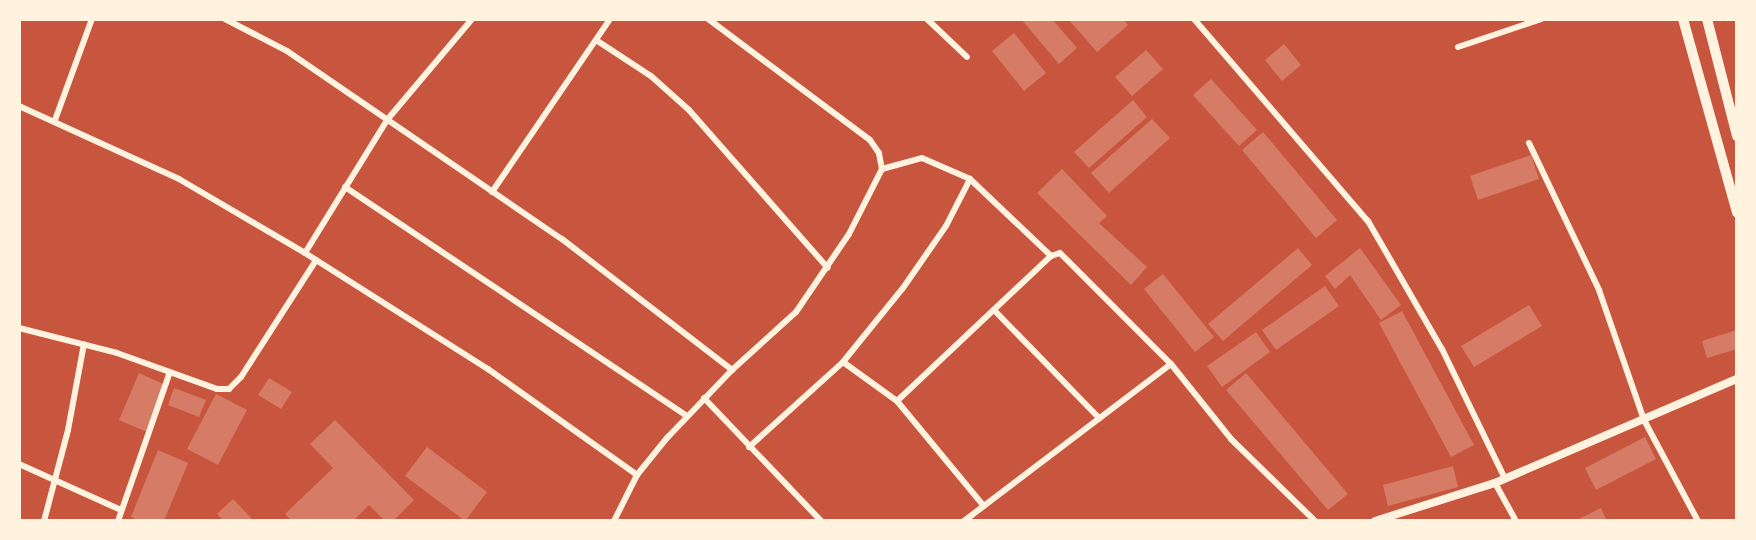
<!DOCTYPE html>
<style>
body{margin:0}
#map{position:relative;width:1756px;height:540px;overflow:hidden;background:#c8553d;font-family:Manrope,sans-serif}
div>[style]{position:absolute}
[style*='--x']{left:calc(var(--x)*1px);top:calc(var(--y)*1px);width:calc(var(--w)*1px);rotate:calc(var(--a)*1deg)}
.building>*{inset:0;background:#d67c66}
.minor>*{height:6px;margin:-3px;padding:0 3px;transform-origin:3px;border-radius:3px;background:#fff3e0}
.tertiary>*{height:8px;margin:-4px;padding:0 4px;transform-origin:4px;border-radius:4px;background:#fff3e0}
.trunk>*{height:10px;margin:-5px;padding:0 5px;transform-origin:5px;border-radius:5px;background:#fff3e0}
span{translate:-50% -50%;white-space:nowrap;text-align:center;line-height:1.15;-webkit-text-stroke:5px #fff3e0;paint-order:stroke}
.frame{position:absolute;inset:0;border:21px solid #fff3e0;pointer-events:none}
</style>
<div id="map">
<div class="building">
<div style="clip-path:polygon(1021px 19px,1052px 19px,1077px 48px,1059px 64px)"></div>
<div style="clip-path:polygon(1068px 19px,1123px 19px,1128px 25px,1097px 52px)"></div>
<div style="clip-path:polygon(1014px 33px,1046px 73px,1024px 91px,992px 51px)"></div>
<div style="clip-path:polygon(1284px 44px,1301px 65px,1282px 81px,1265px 60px)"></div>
<div style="clip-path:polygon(1146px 50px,1163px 69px,1132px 96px,1115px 77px)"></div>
<div style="clip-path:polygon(1211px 79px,1257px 130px,1239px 146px,1193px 95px)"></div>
<div style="clip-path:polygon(1133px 100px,1147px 117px,1089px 168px,1074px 152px)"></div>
<div style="clip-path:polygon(1152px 119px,1170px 138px,1109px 193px,1091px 173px)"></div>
<div style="clip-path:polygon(1263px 132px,1337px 220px,1316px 238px,1242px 150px)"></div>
<div style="clip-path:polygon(1531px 155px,1539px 179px,1478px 200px,1470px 176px)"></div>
<div style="clip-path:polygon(1062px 169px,1107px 216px,1099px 223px,1147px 267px,1131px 285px,1037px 193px)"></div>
<div style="clip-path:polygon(1298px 248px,1312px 265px,1223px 341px,1208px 324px)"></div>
<div style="clip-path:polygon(1360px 248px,1401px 305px,1381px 320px,1350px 275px,1335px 289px,1325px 276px)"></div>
<div style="clip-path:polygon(1163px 274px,1214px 337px,1195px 352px,1144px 289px)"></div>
<div style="clip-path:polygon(1325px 286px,1339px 306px,1276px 350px,1262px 330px)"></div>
<div style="clip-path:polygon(1529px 305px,1542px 326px,1474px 367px,1461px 346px)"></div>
<div style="clip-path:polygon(1402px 311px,1474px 445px,1451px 457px,1379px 323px)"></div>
<div style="clip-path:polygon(1737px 330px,1737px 349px,1707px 358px,1702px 341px)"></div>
<div style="clip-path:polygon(1256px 332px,1270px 352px,1222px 387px,1207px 366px)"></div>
<div style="clip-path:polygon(139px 373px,168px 386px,147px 432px,119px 420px)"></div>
<div style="clip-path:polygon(1246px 373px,1348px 494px,1328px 510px,1226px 390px)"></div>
<div style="clip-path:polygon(269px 378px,292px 392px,281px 409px,258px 395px)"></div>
<div style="clip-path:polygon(174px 388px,206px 400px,199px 417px,168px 405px)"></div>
<div style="clip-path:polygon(216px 394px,247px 410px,218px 465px,187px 449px)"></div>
<div style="clip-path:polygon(335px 420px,414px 500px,393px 521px,385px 521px,369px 505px,353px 521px,292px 521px,285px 514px,333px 468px,310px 444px)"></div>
<div style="clip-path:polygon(1645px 437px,1656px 459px,1596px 490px,1585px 468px)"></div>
<div style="clip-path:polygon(427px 447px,487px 492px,465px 521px,405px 476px)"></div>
<div style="clip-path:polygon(158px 450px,188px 463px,164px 521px,140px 521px,131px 517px)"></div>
<div style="clip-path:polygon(1453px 466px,1458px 487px,1388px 506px,1383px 485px)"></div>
<div style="clip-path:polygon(233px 499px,254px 521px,224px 521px,217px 514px)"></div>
<div style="clip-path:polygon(1601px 508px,1607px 521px,1575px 521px)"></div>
</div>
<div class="minor">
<div style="--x:225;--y:19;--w:70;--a:27.3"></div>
<div style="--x:287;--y:51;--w:333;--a:34.4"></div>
<div style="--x:562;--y:239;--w:215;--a:37.6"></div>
<div style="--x:927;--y:19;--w:55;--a:43.5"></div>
<div style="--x:1194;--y:19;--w:267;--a:49.3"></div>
<div style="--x:1368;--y:221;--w:148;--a:60"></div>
<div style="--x:1442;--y:349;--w:144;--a:64.1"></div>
<div style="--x:596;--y:40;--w:66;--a:33.2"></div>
<div style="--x:651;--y:76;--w:51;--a:41.8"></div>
<div style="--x:689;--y:110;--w:210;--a:48.7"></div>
<div style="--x:1458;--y:47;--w:88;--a:-18.6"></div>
<div style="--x:19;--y:106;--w:176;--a:24.5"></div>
<div style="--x:179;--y:179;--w:146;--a:30.4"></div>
<div style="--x:305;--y:253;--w:217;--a:32.4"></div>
<div style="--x:488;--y:369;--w:183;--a:35.4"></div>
<div style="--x:55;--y:120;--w:108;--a:-69.9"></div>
<div style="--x:1529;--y:143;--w:163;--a:64.5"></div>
<div style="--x:1599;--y:290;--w:138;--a:70.9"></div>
<div style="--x:1644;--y:420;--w:115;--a:61.9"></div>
<div style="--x:882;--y:169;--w:41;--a:-15.4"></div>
<div style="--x:922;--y:158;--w:52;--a:23.6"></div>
<div style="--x:970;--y:179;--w:112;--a:43.5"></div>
<div style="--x:345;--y:187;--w:412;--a:33.8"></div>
<div style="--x:492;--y:192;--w:209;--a:-55.7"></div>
<div style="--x:305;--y:253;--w:156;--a:-58.3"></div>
<div style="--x:387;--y:120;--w:132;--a:-49.9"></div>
<div style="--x:994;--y:310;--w:151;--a:45.8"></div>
<div style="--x:19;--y:328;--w:101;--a:14.3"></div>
<div style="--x:117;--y:353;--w:106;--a:19.8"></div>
<div style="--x:217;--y:389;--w:12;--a:0"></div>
<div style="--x:229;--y:389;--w:17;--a:-45"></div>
<div style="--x:241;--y:377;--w:139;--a:-57.3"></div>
<div style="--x:843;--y:362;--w:67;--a:35.8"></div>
<div style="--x:897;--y:401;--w:136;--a:50.4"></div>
<div style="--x:704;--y:398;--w:170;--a:46.4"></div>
<div style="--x:897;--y:401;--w:212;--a:-43.3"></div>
<div style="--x:1051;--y:256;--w:9;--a:-18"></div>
<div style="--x:1060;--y:253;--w:157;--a:45"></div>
<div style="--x:1171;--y:364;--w:96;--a:51.3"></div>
<div style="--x:1231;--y:439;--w:117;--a:44.3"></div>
<div style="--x:749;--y:447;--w:127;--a:-42.1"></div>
<div style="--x:843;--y:362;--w:95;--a:-51"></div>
<div style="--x:903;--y:288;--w:75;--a:-55.3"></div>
<div style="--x:946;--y:226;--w:53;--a:-62.9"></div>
<div style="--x:19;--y:464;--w:112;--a:24.3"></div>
<div style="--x:1495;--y:483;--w:43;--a:61.1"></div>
<div style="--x:44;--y:521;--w:94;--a:-75.2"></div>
<div style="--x:68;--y:430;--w:87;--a:-79.5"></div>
<div style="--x:118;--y:521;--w:158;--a:-70.8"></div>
<div style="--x:614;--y:521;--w:51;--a:-63.4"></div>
<div style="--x:637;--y:475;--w:48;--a:-51"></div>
<div style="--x:667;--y:438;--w:94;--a:-46.3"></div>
<div style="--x:732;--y:370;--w:86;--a:-42.2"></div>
<div style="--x:796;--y:312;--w:94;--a:-55.8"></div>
<div style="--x:849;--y:234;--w:73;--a:-63.1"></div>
<div style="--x:882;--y:169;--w:16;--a:-101"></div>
<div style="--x:879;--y:153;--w:16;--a:-125"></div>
<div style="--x:870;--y:140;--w:202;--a:-143.2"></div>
<div style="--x:964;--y:521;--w:260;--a:-37.2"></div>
</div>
<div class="tertiary">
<div style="--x:1375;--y:521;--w:126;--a:-17.6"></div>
<div style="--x:1495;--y:483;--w:263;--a:-23.3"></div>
</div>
<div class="trunk">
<div style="--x:1683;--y:19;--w:201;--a:74.4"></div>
<div style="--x:1707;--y:19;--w:121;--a:75.6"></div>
</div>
<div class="frame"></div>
</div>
